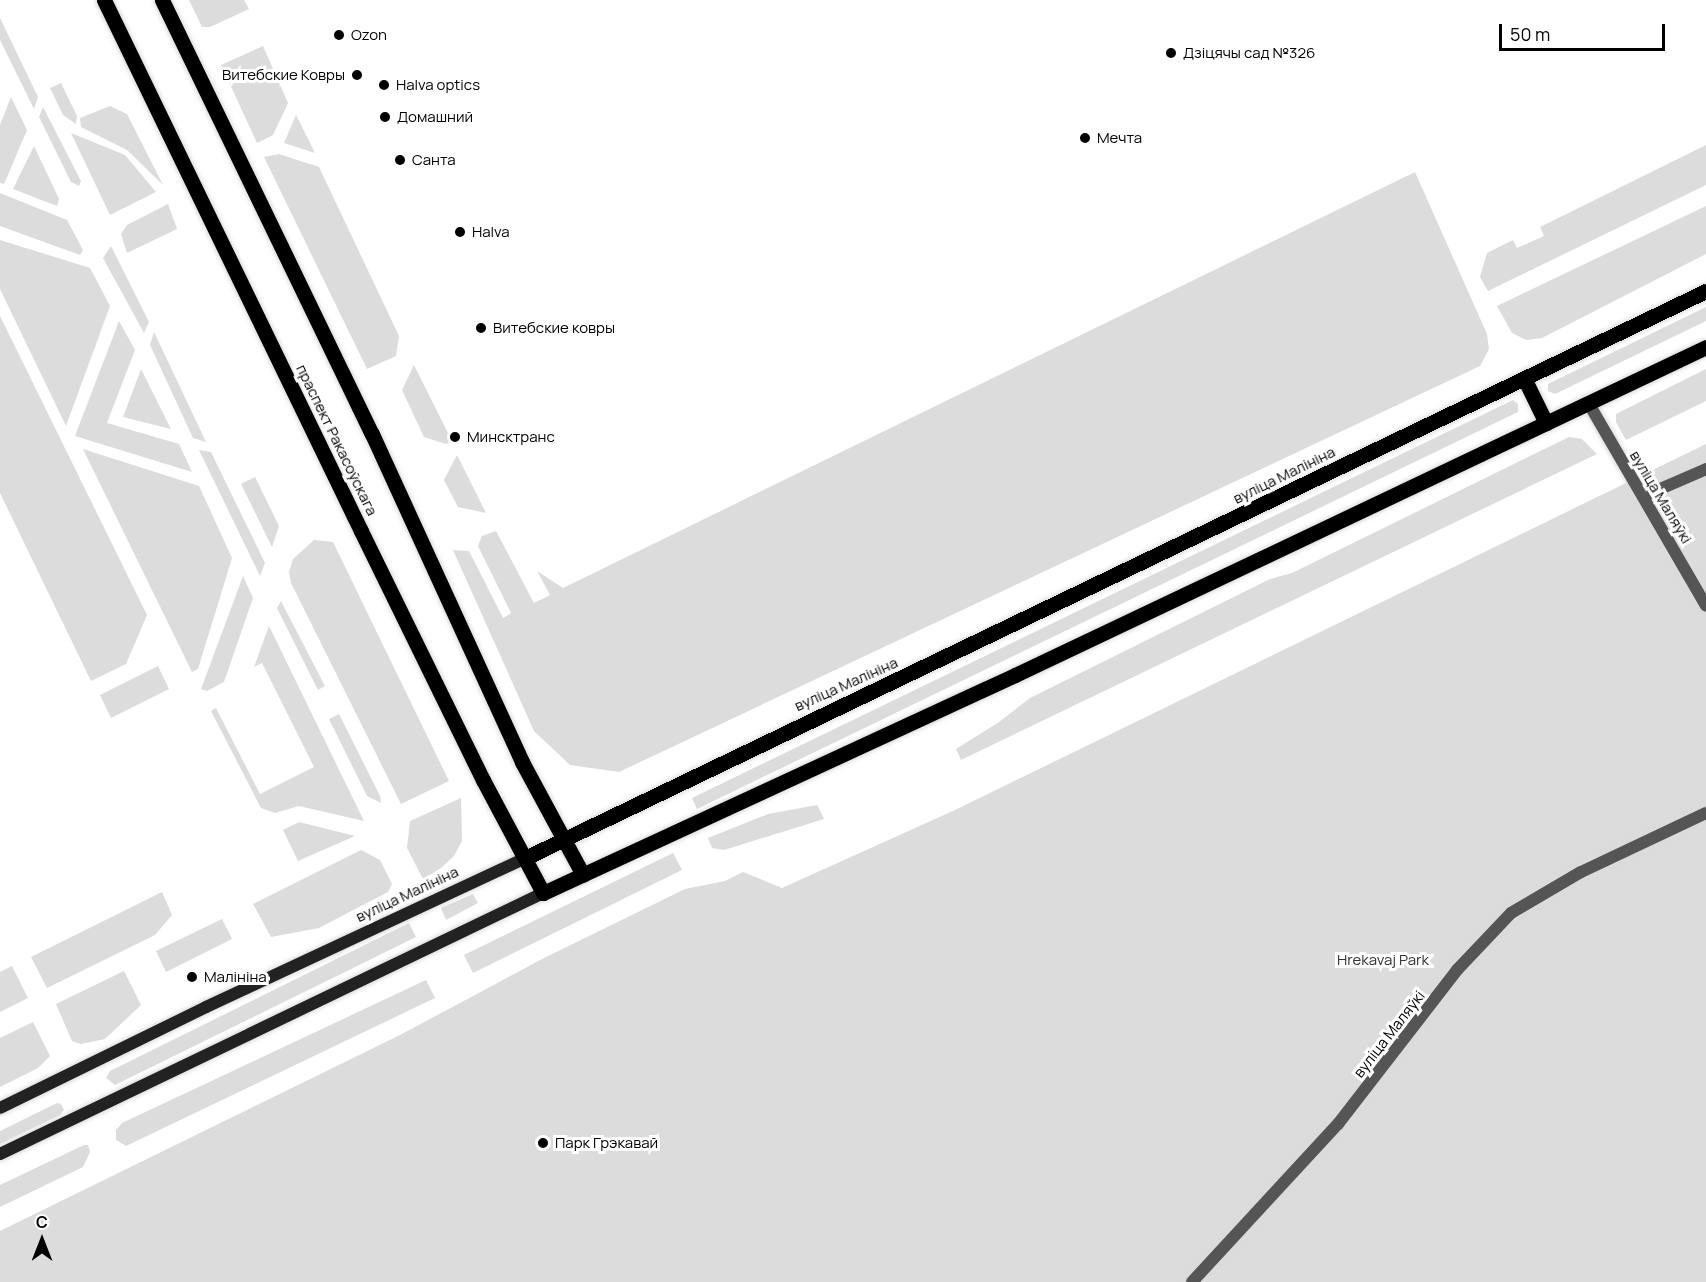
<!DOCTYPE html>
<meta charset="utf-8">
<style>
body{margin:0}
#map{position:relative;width:1706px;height:1282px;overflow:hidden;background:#fff;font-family:Manrope,sans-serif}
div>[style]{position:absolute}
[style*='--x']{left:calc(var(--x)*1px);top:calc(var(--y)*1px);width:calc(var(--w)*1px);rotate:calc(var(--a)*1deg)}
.green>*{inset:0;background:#dcdcdc}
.roads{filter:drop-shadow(0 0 2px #dbdbdb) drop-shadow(0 0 2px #dbdbdb)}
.street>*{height:12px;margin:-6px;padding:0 6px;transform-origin:6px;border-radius:6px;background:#555}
.secondary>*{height:12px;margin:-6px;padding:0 6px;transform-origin:6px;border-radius:6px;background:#222}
.primary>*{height:15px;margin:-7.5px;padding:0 7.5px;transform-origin:7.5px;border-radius:7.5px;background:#000}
.dots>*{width:16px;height:16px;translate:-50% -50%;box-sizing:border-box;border:3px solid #fff;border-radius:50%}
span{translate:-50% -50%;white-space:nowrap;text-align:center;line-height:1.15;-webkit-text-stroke:6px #fff;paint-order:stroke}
.poi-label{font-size:15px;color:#000}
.left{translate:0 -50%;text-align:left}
.right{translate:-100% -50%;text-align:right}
.street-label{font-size:15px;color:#000}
.park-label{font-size:15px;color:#333}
.north{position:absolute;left:12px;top:1210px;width:60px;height:60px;-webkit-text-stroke:4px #fff;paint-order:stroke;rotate:0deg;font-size:16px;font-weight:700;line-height:24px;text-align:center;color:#000}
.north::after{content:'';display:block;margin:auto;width:21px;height:27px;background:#000;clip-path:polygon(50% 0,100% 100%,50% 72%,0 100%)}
.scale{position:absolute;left:1499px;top:24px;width:166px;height:27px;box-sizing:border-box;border:3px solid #000;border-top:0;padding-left:8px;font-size:18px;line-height:21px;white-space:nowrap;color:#000;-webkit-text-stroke:4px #fff;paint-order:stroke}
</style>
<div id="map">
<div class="green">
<div style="clip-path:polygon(189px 0,244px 0,249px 9px,210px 27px,202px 27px)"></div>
<div style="clip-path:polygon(0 18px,38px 97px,34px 109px,0 40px)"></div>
<div style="clip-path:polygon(263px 46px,288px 103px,273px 135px,257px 143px,221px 65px)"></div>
<div style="clip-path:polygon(61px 83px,77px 116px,76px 124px,63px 115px,50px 88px)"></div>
<div style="clip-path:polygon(11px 97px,27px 130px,4px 184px,0 183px,0 125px)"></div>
<div style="clip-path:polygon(110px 106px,127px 114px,163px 185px,127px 150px,81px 127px,80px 118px)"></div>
<div style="clip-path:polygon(43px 107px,81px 181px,79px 186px,71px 182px,39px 117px)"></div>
<div style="clip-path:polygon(296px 115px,315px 153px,284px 143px)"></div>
<div style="clip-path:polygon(71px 133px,125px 155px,156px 192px,110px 215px)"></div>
<div style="clip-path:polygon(1706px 145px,1706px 185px,1488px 291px,1480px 277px,1487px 253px,1513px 240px,1517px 248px,1544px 236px,1540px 227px)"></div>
<div style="clip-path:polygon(34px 146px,59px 199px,57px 206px,13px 189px)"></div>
<div style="clip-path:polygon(279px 154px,319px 167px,399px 336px,396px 356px,367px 369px,264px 157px)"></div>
<div style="clip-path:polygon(1415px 172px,1487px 334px,1489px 349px,1480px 366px,619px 772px,570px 765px,534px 731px,453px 550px,469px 551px,503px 618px,511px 613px,478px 546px,482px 536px,496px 531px,534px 603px,550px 595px,537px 571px,563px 588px)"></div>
<div style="clip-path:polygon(0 193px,67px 220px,83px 250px,80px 255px,0 226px)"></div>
<div style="clip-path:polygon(168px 204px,177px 229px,127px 253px,121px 234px,127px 225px)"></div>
<div style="clip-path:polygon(1706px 206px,1706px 254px,1542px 338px,1526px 340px,1512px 333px,1497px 306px)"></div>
<div style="clip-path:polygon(0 240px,90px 268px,110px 306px,66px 426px,0 289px)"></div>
<div style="clip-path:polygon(111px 246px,149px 322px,144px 333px,103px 258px)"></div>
<div style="clip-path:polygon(1706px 307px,1706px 321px,1555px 394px,1548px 391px,1548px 384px)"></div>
<div style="clip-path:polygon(0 316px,147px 615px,126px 664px,91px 681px,0 493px)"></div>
<div style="clip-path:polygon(119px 321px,135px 350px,107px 423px,179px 444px,192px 472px,75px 436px)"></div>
<div style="clip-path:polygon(154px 332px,206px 442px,193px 438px,150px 345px)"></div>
<div style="clip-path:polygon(414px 365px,452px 441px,446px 444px,424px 437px,402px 390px)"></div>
<div style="clip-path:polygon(141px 369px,171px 429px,123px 417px)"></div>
<div style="clip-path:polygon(1706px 369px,1706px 401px,1626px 440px,1616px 422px,1616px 414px)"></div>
<div style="clip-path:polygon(1513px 400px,1518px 404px,1518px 412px,697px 809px,692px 798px)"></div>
<div style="clip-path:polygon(1569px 437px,1582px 439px,1597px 454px,961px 760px,956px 749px,999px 722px,1030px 698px,1270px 579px,1292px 573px)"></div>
<div style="clip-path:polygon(1706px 444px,1706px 1282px,0 1282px,0 1231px,400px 1035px,544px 958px,685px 889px,725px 881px,743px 872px,782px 888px,955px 810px)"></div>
<div style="clip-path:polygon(83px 449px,199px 486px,232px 558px,198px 669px,192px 672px)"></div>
<div style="clip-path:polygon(199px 450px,211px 452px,265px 563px,260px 576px)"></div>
<div style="clip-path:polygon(457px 455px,486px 513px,458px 507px,444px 480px)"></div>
<div style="clip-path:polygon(255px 477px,279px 526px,272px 547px,241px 484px)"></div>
<div style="clip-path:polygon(314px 540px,333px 542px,449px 781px,401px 804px,291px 583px,289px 572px,293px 559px)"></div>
<div style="clip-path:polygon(243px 576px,253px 598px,224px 682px,207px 691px,201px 689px)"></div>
<div style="clip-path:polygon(281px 601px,325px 686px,318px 690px,277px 608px)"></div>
<div style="clip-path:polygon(269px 626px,364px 821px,299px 806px,275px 813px,261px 808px,211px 711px,216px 708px,260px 794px,314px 767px,262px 663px,254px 667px)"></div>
<div style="clip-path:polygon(158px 666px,169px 689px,111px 718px,100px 695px)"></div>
<div style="clip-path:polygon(339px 714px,380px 796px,381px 803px,367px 796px,329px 719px)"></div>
<div style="clip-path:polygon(461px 798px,462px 841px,454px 856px,441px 868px,423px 879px,407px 848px,410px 821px)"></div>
<div style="clip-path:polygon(817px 805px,824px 819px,724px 850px,712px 848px,708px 838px,768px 814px)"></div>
<div style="clip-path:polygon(299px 822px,355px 836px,298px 861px,283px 830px)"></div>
<div style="clip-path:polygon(361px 850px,380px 860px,392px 884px,388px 892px,319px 928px,271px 937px,253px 904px)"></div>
<div style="clip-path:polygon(673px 853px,682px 870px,473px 973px,464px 955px)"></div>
<div style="clip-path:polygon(162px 892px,172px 915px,155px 935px,47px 988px,31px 957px)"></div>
<div style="clip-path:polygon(473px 894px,478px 903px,446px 920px,441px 908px)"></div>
<div style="clip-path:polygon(222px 919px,232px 939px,166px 972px,156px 951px)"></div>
<div style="clip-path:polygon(409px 923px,416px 937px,115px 1085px,106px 1078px,110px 1071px)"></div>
<div style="clip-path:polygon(12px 966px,28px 998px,0 1012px,0 972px)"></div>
<div style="clip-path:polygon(124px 971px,141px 1005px,105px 1039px,81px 1044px,72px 1041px,56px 1004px)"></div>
<div style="clip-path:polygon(426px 980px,435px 998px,126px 1146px,116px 1140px,116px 1130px,122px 1123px)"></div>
<div style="clip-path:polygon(33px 1022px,50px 1056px,38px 1068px,0 1087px,0 1038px)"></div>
<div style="clip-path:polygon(57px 1103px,61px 1104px,64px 1110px,60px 1115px,0 1144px,0 1131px)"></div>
<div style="clip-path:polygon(84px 1145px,88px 1145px,90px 1152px,83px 1167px,0 1207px,0 1185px)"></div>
</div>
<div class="roads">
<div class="street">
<div style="--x:1589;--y:404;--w:233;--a:59.9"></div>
<div style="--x:1644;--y:496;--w:68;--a:-23.5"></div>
<div style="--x:1192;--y:1282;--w:215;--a:-47.3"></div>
<div style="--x:1338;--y:1124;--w:195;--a:-52.3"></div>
<div style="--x:1457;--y:970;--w:79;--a:-46.5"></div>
<div style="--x:1511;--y:913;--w:81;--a:-30.4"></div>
<div style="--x:1581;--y:872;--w:138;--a:-25.3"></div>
</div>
<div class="secondary">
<div style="--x:0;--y:1108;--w:229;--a:-26.1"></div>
<div style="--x:206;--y:1007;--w:352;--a:-25"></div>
<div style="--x:0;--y:1154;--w:602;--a:-25.67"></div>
</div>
<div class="primary">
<div style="--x:104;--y:0;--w:590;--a:64.17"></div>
<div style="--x:361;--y:531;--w:277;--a:63.9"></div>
<div style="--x:483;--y:780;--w:128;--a:62"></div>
<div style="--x:543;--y:893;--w:520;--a:-24.79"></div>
<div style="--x:1015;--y:675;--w:765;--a:-25.39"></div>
<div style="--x:162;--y:0;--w:482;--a:64.2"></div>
<div style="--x:372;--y:434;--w:361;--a:65.4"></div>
<div style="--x:522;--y:762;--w:128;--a:61.6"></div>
<div style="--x:1525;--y:380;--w:48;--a:64"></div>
<div style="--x:525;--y:858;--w:1310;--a:-25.65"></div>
</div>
</div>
<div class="dots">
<div style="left:339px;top:35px;background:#000"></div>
<div style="left:1171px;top:53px;background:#000"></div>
<div style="left:357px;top:75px;background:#000"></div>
<div style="left:384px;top:85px;background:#000"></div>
<div style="left:385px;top:117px;background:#000"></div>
<div style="left:1085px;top:138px;background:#000"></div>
<div style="left:400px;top:160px;background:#000"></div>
<div style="left:460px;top:232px;background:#000"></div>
<div style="left:481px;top:328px;background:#000"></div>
<div style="left:455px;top:437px;background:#000"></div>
<div style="left:192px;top:977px;background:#000"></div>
<div style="left:543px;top:1143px;background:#000"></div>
</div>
<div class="poi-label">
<span class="left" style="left:351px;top:35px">Ozon</span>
<span class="left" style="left:1183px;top:53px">Дзіцячы сад №326</span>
<span class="right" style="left:345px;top:75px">Витебские Ковры</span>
<span class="left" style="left:396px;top:85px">Halva optics</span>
<span class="left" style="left:397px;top:117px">Домашний</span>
<span class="left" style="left:1097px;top:138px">Мечта</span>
<span class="left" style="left:412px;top:160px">Санта</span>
<span class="left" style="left:472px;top:232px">Halva</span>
<span class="left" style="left:493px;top:328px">Витебские ковры</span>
<span class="left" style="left:467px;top:437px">Минсктранс</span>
<span class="left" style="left:204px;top:977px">Малініна</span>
<span class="left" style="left:555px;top:1143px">Парк Грэкавай</span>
</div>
<div class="street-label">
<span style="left:337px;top:440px;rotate:64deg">праспект Ракасоўскага</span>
<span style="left:1284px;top:475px;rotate:-26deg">вуліца Малініна</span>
<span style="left:1661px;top:497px;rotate:59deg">вуліца Маляўкі</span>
<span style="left:846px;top:684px;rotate:-24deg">вуліца Малініна</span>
<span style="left:407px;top:894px;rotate:-25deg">вуліца Малініна</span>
<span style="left:1389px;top:1034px;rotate:-52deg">вуліца Маляўкі</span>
</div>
<div class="park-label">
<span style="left:1383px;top:960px">Hrekavaj Park</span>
</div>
<div class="north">С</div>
<div class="scale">50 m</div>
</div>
